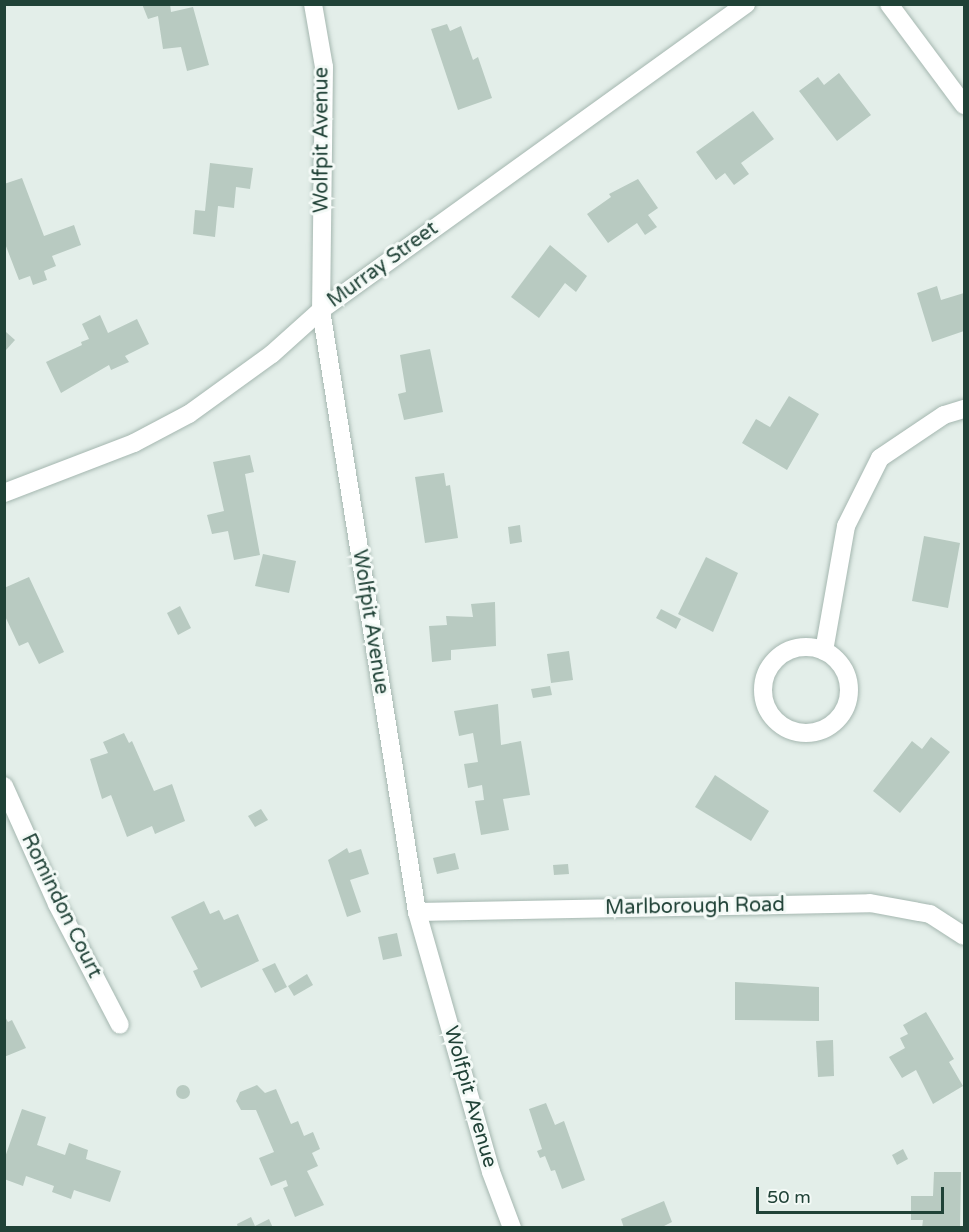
<!DOCTYPE html>
<style>
body{margin:0}
#map{position:relative;width:969px;height:1232px;overflow:hidden;background:#e3eee9;font-family:"Varela Round",sans-serif}
div>[style]{position:absolute}
[style*='--x']{left:calc(var(--x)*1px);top:calc(var(--y)*1px);width:calc(var(--w)*1px);rotate:calc(var(--a)*1deg)}
.building>*{inset:0;background:#b8cac1}
.round{border-radius:50%}
.roads{filter:drop-shadow(0 0 2px #a5b7b0) drop-shadow(0 0 2px #a5b7b0)}
.minor>*{height:18px;margin:-9px;padding:0 9px;transform-origin:9px;border-radius:9px;background:#fff}
.minor>.ring{margin:-9px;padding:0;box-sizing:content-box;background:none;border:18px solid #fff;border-radius:50%}
.tertiary>*{height:18px;margin:-9px;padding:0 9px;transform-origin:9px;border-radius:9px;background:#fff}
span{translate:-50% -50%;white-space:nowrap;text-align:center;line-height:1.15;-webkit-text-stroke:6px #f4faf7;paint-order:stroke}
.street-label{font-size:20px;color:#204237}
.frame{position:absolute;inset:0;border:6px solid #204237;pointer-events:none}
.scale{position:absolute;left:756px;top:1187px;width:188px;height:27px;box-sizing:border-box;border:3px solid #204237;border-top:0;padding-left:8px;font-size:18px;line-height:21px;white-space:nowrap;color:#204237;-webkit-text-stroke:4px #f4faf7;paint-order:stroke}
</style>
<div id="map">
<div class="building">
<div style="clip-path:polygon(142px 4px,170px 4px,171px 12px,193px 7px,209px 65px,187px 71px,181px 47px,163px 49px,158px 16px,148px 19px)"></div>
<div style="clip-path:polygon(447px 24px,450px 31px,461px 26px,473px 60px,478px 57px,492px 98px,458px 110px,431px 29px)"></div>
<div style="clip-path:polygon(839px 73px,871px 115px,837px 141px,799px 91px,818px 77px,824px 85px)"></div>
<div style="clip-path:polygon(753px 111px,774px 139px,741px 163px,749px 174px,734px 185px,725px 173px,716px 180px,696px 152px)"></div>
<div style="clip-path:polygon(210px 163px,253px 168px,250px 189px,236px 187px,234px 208px,218px 206px,215px 237px,193px 234px,195px 210px,205px 211px)"></div>
<div style="clip-path:polygon(22px 178px,44px 236px,74px 225px,81px 245px,52px 256px,56px 266px,44px 271px,47px 280px,33px 285px,30px 276px,19px 280px,4px 241px,4px 184px)"></div>
<div style="clip-path:polygon(638px 179px,658px 208px,648px 215px,657px 227px,645px 235px,637px 223px,608px 243px,587px 214px,611px 197px,609px 194px)"></div>
<div style="clip-path:polygon(550px 245px,587px 276px,576px 292px,565px 283px,539px 318px,511px 297px)"></div>
<div style="clip-path:polygon(937px 286px,941px 300px,964px 293px,964px 331px,932px 342px,917px 293px)"></div>
<div style="clip-path:polygon(100px 315px,108px 333px,137px 319px,149px 344px,125px 356px,129px 362px,111px 370px,109px 365px,61px 393px,46px 362px,82px 345px,81px 342px,89px 339px,82px 324px)"></div>
<div style="clip-path:polygon(6px 332px,15px 340px,6px 350px,4px 334px)"></div>
<div style="clip-path:polygon(430px 349px,443px 412px,404px 420px,398px 394px,406px 392px,400px 355px)"></div>
<div style="clip-path:polygon(789px 396px,819px 414px,787px 470px,742px 443px,756px 419px,770px 427px)"></div>
<div style="clip-path:polygon(250px 455px,254px 472px,245px 474px,260px 555px,234px 560px,228px 531px,212px 534px,207px 515px,224px 511px,213px 462px)"></div>
<div style="clip-path:polygon(444px 473px,446px 486px,450px 485px,458px 538px,425px 543px,415px 477px)"></div>
<div style="clip-path:polygon(520px 525px,522px 542px,510px 544px,508px 527px)"></div>
<div style="clip-path:polygon(924px 536px,960px 543px,948px 608px,912px 601px)"></div>
<div style="clip-path:polygon(263px 554px,296px 561px,289px 593px,255px 586px)"></div>
<div style="clip-path:polygon(706px 557px,738px 573px,713px 632px,678px 614px)"></div>
<div style="clip-path:polygon(29px 577px,64px 652px,39px 664px,28px 642px,19px 646px,4px 614px,4px 588px)"></div>
<div style="clip-path:polygon(495px 602px,496px 646px,451px 650px,451px 660px,432px 662px,429px 626px,447px 625px,446px 616px,473px 617px,471px 604px)"></div>
<div style="clip-path:polygon(180px 606px,191px 628px,178px 635px,167px 613px)"></div>
<div style="clip-path:polygon(661px 609px,681px 619px,676px 629px,656px 618px)"></div>
<div style="clip-path:polygon(569px 651px,573px 680px,551px 683px,547px 654px)"></div>
<div style="clip-path:polygon(550px 686px,552px 695px,533px 698px,531px 689px)"></div>
<div style="clip-path:polygon(498px 704px,501px 745px,521px 741px,530px 795px,503px 799px,509px 830px,481px 835px,475px 801px,484px 800px,482px 785px,468px 788px,464px 764px,478px 762px,473px 733px,459px 736px,454px 711px)"></div>
<div style="clip-path:polygon(124px 733px,129px 743px,132px 741px,154px 791px,172px 784px,185px 821px,155px 834px,152px 826px,127px 837px,111px 795px,102px 799px,90px 759px,108px 753px,103px 742px)"></div>
<div style="clip-path:polygon(931px 737px,950px 752px,900px 813px,873px 791px,912px 741px,922px 749px)"></div>
<div style="clip-path:polygon(715px 775px,769px 811px,751px 841px,695px 807px)"></div>
<div style="clip-path:polygon(261px 809px,268px 820px,255px 827px,248px 816px)"></div>
<div style="clip-path:polygon(347px 848px,349px 853px,361px 849px,369px 874px,350px 880px,361px 912px,347px 917px,328px 860px)"></div>
<div style="clip-path:polygon(455px 853px,459px 869px,437px 874px,433px 858px)"></div>
<div style="clip-path:polygon(568px 864px,569px 874px,554px 875px,553px 865px)"></div>
<div style="clip-path:polygon(204px 901px,210px 914px,219px 910px,224px 920px,238px 914px,259px 961px,201px 988px,193px 971px,198px 969px,171px 917px)"></div>
<div style="clip-path:polygon(397px 933px,402px 956px,383px 960px,378px 937px)"></div>
<div style="clip-path:polygon(275px 963px,287px 987px,275px 993px,262px 969px)"></div>
<div style="clip-path:polygon(307px 974px,313px 985px,294px 996px,288px 986px)"></div>
<div style="clip-path:polygon(735px 982px,819px 987px,819px 1021px,735px 1020px)"></div>
<div style="clip-path:polygon(926px 1012px,954px 1059px,949px 1062px,963px 1086px,933px 1104px,916px 1070px,902px 1078px,889px 1057px,905px 1048px,900px 1038px,908px 1034px,903px 1025px)"></div>
<div style="clip-path:polygon(4px 1015px,8px 1022px,12px 1020px,26px 1048px,4px 1057px)"></div>
<div style="clip-path:polygon(833px 1040px,834px 1076px,818px 1077px,816px 1041px)"></div>
<div class="round" style="left:176px;top:1085px;width:14px;height:14px"></div>
<div style="clip-path:polygon(257px 1085px,265px 1093px,276px 1089px,291px 1124px,298px 1121px,304px 1136px,313px 1132px,320px 1149px,312px 1153px,318px 1166px,307px 1171px,324px 1205px,295px 1217px,283px 1188px,288px 1186px,286px 1180px,271px 1186px,259px 1158px,274px 1152px,256px 1110px,241px 1110px,236px 1101px,240px 1092px)"></div>
<div style="clip-path:polygon(546px 1103px,555px 1125px,564px 1121px,585px 1180px,562px 1189px,555px 1170px,551px 1171px,545px 1156px,540px 1158px,537px 1151px,542px 1149px,529px 1109px)"></div>
<div style="clip-path:polygon(22px 1109px,46px 1117px,37px 1145px,65px 1155px,69px 1143px,88px 1150px,86px 1159px,121px 1171px,110px 1202px,74px 1190px,71px 1199px,52px 1192px,54px 1186px,26px 1176px,23px 1186px,4px 1179px,4px 1160px)"></div>
<div style="clip-path:polygon(903px 1149px,908px 1159px,897px 1165px,892px 1155px)"></div>
<div style="clip-path:polygon(934px 1172px,961px 1172px,960px 1227px,922px 1228px,923px 1220px,911px 1220px,911px 1196px,933px 1196px)"></div>
<div style="clip-path:polygon(664px 1201px,672px 1222px,660px 1228px,624px 1228px,621px 1219px)"></div>
<div style="clip-path:polygon(251px 1217px,255px 1226px,269px 1219px,273px 1228px,238px 1228px,237px 1224px)"></div>
</div>
<div class="roads">
<div class="minor">
<div style="--x:889;--y:4;--w:126;--a:53.4"></div>
<div style="--x:4;--y:493;--w:139;--a:-21"></div>
<div style="--x:134;--y:443;--w:62;--a:-27.8"></div>
<div style="--x:189;--y:414;--w:102;--a:-35.9"></div>
<div style="--x:272;--y:354;--w:66;--a:-41.9"></div>
<div style="--x:321;--y:310;--w:524;--a:-35.75"></div>
<div class="ring" style="left:763px;top:647px;width:68px;height:68px"></div>
<div style="--x:824;--y:651;--w:127;--a:-80"></div>
<div style="--x:846;--y:526;--w:76;--a:-63.4"></div>
<div style="--x:880;--y:458;--w:77;--a:-33.9"></div>
<div style="--x:944;--y:415;--w:21;--a:-17"></div>
<div style="--x:4;--y:786;--w:129;--a:65.8"></div>
<div style="--x:57;--y:904;--w:136;--a:62.5"></div>
<div style="--x:417;--y:912;--w:453;--a:-1.1"></div>
<div style="--x:870;--y:903;--w:61;--a:10.4"></div>
<div style="--x:930;--y:914;--w:40;--a:32.9"></div>
</div>
<div class="tertiary">
<div style="--x:313;--y:4;--w:64;--a:80.1"></div>
<div style="--x:324;--y:67;--w:243;--a:90.7"></div>
<div style="--x:321;--y:310;--w:610;--a:80.94"></div>
<div style="--x:417;--y:912;--w:270;--a:74.1"></div>
<div style="--x:491;--y:1172;--w:60;--a:69.4"></div>
</div>
</div>
<div class="street-label">
<span style="left:322px;top:140px;rotate:-90deg">Wolfpit Avenue</span>
<span style="left:383px;top:265px;rotate:-36deg">Murray Street</span>
<span style="left:370px;top:622px;rotate:81deg">Wolfpit Avenue</span>
<span style="left:61px;top:906px;rotate:64deg">Romindon Court</span>
<span style="left:695px;top:907px;rotate:-1deg">Marlborough Road</span>
<span style="left:470px;top:1097px;rotate:74deg">Wolfpit Avenue</span>
</div>
<div class="frame"></div>
<div class="scale">50 m</div>
</div>
